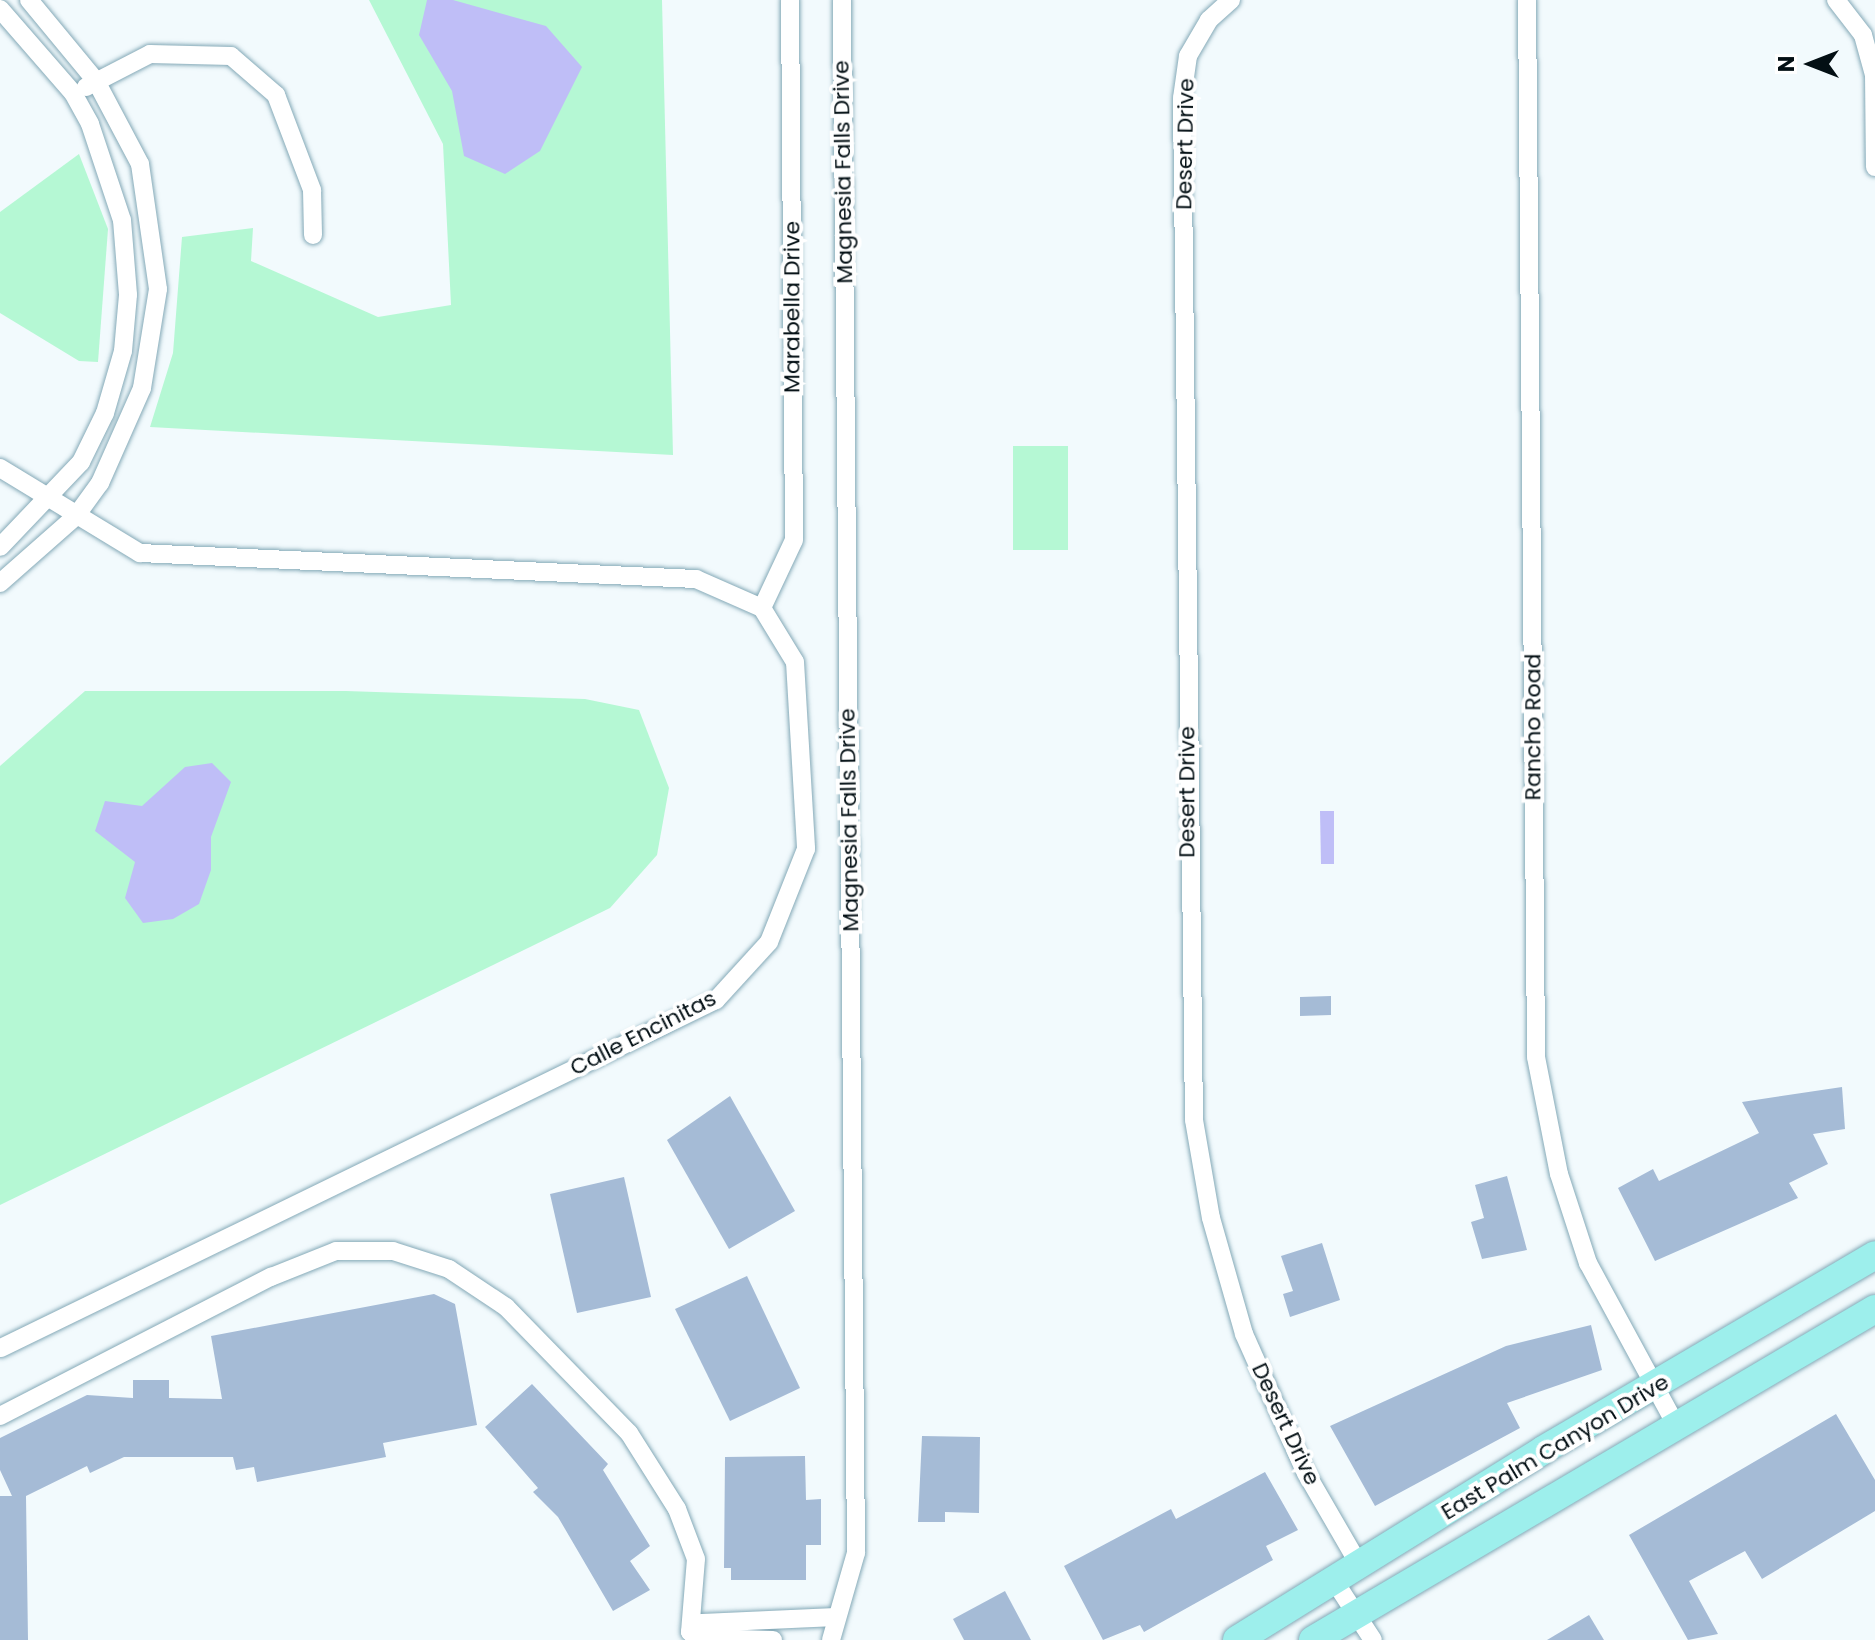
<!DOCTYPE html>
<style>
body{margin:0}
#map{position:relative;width:1875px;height:1640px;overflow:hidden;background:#f2fafd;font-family:Poppins,sans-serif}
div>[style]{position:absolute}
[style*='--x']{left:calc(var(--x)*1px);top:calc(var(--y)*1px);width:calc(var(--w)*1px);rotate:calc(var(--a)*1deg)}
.green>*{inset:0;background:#b5f8d4}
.water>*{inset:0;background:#bfbef7}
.building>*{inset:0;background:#a5bbd6}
.roads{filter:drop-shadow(0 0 2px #84a9b7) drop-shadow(0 0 2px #84a9b7)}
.street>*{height:18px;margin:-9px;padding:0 9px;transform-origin:9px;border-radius:9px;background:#fff}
.primary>*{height:28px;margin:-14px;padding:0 14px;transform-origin:14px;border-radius:14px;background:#9defec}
span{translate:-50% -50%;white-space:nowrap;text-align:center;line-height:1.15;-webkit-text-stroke:8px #fff;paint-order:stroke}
.street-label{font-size:22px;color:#030f14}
.north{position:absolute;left:1771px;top:24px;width:80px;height:80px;-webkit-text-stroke:6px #fff;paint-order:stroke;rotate:270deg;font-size:22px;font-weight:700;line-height:32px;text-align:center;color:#030f14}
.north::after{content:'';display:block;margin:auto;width:28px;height:36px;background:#030f14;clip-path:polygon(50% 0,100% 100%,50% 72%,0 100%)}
</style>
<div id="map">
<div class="green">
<div style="clip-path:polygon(369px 0,662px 0,673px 455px,150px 427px,173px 353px,182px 237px,253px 228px,251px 261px,378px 317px,451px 305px,443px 144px)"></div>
<div style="clip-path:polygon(79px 154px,108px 229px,98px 362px,79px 361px,0 313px,0 212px)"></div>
<div style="clip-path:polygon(1013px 446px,1068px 446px,1068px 550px,1013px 550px)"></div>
<div style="clip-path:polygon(85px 691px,346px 691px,585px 699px,639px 710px,669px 788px,657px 855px,610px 908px,0 1205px,0 766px)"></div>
</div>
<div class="water">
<div style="clip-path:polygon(427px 0,453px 0,546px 26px,582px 67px,540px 151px,505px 174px,464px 156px,452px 91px,419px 35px)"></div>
<div style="clip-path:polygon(212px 763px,231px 782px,211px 837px,211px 870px,199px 904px,173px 919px,143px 923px,125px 898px,135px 862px,95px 831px,105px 801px,142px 806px,185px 767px)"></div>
<div style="clip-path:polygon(1320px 811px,1334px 811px,1334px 864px,1321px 864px)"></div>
</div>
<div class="building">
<div style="clip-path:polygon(1331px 996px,1331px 1015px,1300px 1016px,1300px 997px)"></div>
<div style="clip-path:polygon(1842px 1087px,1845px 1129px,1813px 1134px,1828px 1164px,1789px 1183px,1798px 1198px,1655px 1261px,1618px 1188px,1653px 1169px,1659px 1181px,1759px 1133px,1742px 1102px)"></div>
<div style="clip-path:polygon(730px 1096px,795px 1211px,729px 1249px,667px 1140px)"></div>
<div style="clip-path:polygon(1507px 1176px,1527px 1250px,1482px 1259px,1471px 1222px,1484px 1218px,1475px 1185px)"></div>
<div style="clip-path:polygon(624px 1177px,651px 1297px,577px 1313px,550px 1194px)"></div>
<div style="clip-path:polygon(1322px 1243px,1340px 1300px,1290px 1317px,1283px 1294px,1293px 1291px,1281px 1256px)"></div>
<div style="clip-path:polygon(747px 1276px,800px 1388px,730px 1421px,675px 1309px)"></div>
<div style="clip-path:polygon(434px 1294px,455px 1304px,477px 1425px,383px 1443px,386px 1457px,257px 1482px,254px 1467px,236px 1470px,233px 1457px,124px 1457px,90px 1473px,87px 1466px,26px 1496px,28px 1640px,0 1640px,0 1496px,12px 1496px,0 1470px,0 1438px,87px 1395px,133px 1398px,133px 1380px,169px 1380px,169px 1398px,222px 1399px,211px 1336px)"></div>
<div style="clip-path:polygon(1591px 1325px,1602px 1370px,1507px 1403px,1520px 1428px,1375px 1506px,1330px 1426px,1506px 1346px)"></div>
<div style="clip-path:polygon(532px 1384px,608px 1464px,603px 1470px,650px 1546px,630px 1561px,650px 1590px,613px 1611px,558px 1517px,533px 1492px,538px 1488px,485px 1427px)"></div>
<div style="clip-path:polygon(1836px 1414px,1875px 1480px,1875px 1511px,1762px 1579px,1745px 1551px,1689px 1581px,1718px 1634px,1688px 1640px,1629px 1535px)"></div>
<div style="clip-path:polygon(922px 1436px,980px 1437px,979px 1513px,945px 1512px,945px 1522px,918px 1522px)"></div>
<div style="clip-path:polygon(805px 1456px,806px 1500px,821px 1499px,821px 1545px,806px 1545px,806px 1580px,731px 1580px,731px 1568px,724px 1568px,725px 1457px)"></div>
<div style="clip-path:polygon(1265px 1472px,1298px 1530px,1266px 1546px,1273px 1560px,1144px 1632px,1140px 1625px,1103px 1640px,1064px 1566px,1171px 1509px,1176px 1519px)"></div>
<div style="clip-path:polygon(1005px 1591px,1031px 1640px,964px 1640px,953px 1619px)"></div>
<div style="clip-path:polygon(1589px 1615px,1604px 1640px,1547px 1640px)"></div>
</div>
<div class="roads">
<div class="street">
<div style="--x:1231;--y:0;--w:30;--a:138"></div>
<div style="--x:1209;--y:20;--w:42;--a:120.3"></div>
<div style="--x:1188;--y:56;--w:42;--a:98.1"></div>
<div style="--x:1182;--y:98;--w:1022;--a:89.33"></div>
<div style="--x:1194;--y:1120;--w:99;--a:80.2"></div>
<div style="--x:1211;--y:1218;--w:121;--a:74.1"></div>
<div style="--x:1244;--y:1334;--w:152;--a:66"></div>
<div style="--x:1306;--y:1473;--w:108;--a:59.9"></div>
<div style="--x:1527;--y:0;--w:1057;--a:89.51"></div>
<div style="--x:1536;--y:1057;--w:119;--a:78.9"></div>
<div style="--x:1559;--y:1174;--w:94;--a:72"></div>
<div style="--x:1588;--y:1263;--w:184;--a:61.5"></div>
<div style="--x:1836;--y:0;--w:44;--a:52.4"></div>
<div style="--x:1863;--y:35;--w:41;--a:74.6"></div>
<div style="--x:1874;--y:75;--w:92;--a:89.4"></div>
<div style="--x:0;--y:9;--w:111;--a:49"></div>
<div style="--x:73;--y:93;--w:35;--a:61"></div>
<div style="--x:90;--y:124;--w:101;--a:71.6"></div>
<div style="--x:122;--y:220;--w:75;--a:85.4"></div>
<div style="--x:128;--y:295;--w:56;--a:95.1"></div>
<div style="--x:123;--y:351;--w:65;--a:106.2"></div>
<div style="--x:105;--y:413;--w:55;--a:116.1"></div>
<div style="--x:81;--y:462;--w:117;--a:133.6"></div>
<div style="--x:86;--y:87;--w:72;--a:-27.3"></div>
<div style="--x:150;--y:54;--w:81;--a:1.4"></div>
<div style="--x:231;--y:56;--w:60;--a:40.9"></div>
<div style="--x:276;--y:95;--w:102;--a:69.2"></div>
<div style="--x:312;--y:190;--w:45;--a:88.7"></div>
<div style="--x:0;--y:468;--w:164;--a:31.3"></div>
<div style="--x:140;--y:553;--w:557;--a:2.68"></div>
<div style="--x:696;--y:579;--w:72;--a:23.7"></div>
<div style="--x:762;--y:608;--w:63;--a:58.6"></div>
<div style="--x:795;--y:662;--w:187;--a:86.6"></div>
<div style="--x:806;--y:849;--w:100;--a:111.7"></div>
<div style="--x:769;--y:942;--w:79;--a:132.4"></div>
<div style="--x:716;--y:1000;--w:795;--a:154.05"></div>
<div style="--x:0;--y:583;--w:101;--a:-41.4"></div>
<div style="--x:76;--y:516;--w:41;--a:-54"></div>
<div style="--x:100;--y:483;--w:104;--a:-66.1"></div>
<div style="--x:142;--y:388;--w:100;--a:-80.8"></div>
<div style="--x:158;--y:289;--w:126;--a:-98.2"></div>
<div style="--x:140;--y:164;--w:94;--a:-117.9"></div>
<div style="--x:96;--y:81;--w:105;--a:-129.6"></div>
<div style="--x:762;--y:608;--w:75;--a:-64.8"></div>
<div style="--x:794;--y:540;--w:540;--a:-90.42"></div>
<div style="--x:0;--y:1416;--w:305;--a:-27.2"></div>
<div style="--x:271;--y:1277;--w:70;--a:-21.8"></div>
<div style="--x:336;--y:1251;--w:57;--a:0"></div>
<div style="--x:393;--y:1251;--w:59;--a:17.8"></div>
<div style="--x:449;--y:1269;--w:69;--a:33.7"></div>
<div style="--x:506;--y:1307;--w:176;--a:45.7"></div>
<div style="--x:629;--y:1433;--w:90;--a:57.7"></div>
<div style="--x:677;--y:1509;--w:53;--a:69.2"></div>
<div style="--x:696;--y:1559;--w:73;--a:94.7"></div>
<div style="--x:1335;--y:1582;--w:69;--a:56.8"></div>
<div style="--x:690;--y:1632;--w:15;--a:-37"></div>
<div style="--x:702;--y:1623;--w:134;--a:-2.6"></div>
<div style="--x:690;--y:1632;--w:15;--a:23"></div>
<div style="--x:704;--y:1638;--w:69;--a:1.7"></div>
<div style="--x:831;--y:1640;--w:91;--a:-74"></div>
<div style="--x:856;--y:1553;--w:1553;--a:-90.52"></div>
</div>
<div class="primary">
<div style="--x:1237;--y:1640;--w:360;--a:-31.8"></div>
<div style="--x:1543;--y:1450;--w:385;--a:-30.4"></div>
<div style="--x:1313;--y:1640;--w:652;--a:-30.5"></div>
</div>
</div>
<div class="street-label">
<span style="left:1185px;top:144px;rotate:-89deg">Desert Drive</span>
<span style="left:843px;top:172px;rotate:-91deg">Magnesia Falls Drive</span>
<span style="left:792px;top:307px;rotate:-90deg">Marabella Drive</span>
<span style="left:1533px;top:727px;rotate:-90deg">Rancho Road</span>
<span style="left:1187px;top:792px;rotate:-90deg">Desert Drive</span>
<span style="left:849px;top:820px;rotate:-91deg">Magnesia Falls Drive</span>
<span style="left:643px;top:1033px;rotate:-27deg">Calle Encinitas</span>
<span style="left:1286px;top:1424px;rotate:65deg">Desert Drive</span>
<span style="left:1555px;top:1447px;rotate:-31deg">East Palm Canyon Drive</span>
</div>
<div class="north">N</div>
</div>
